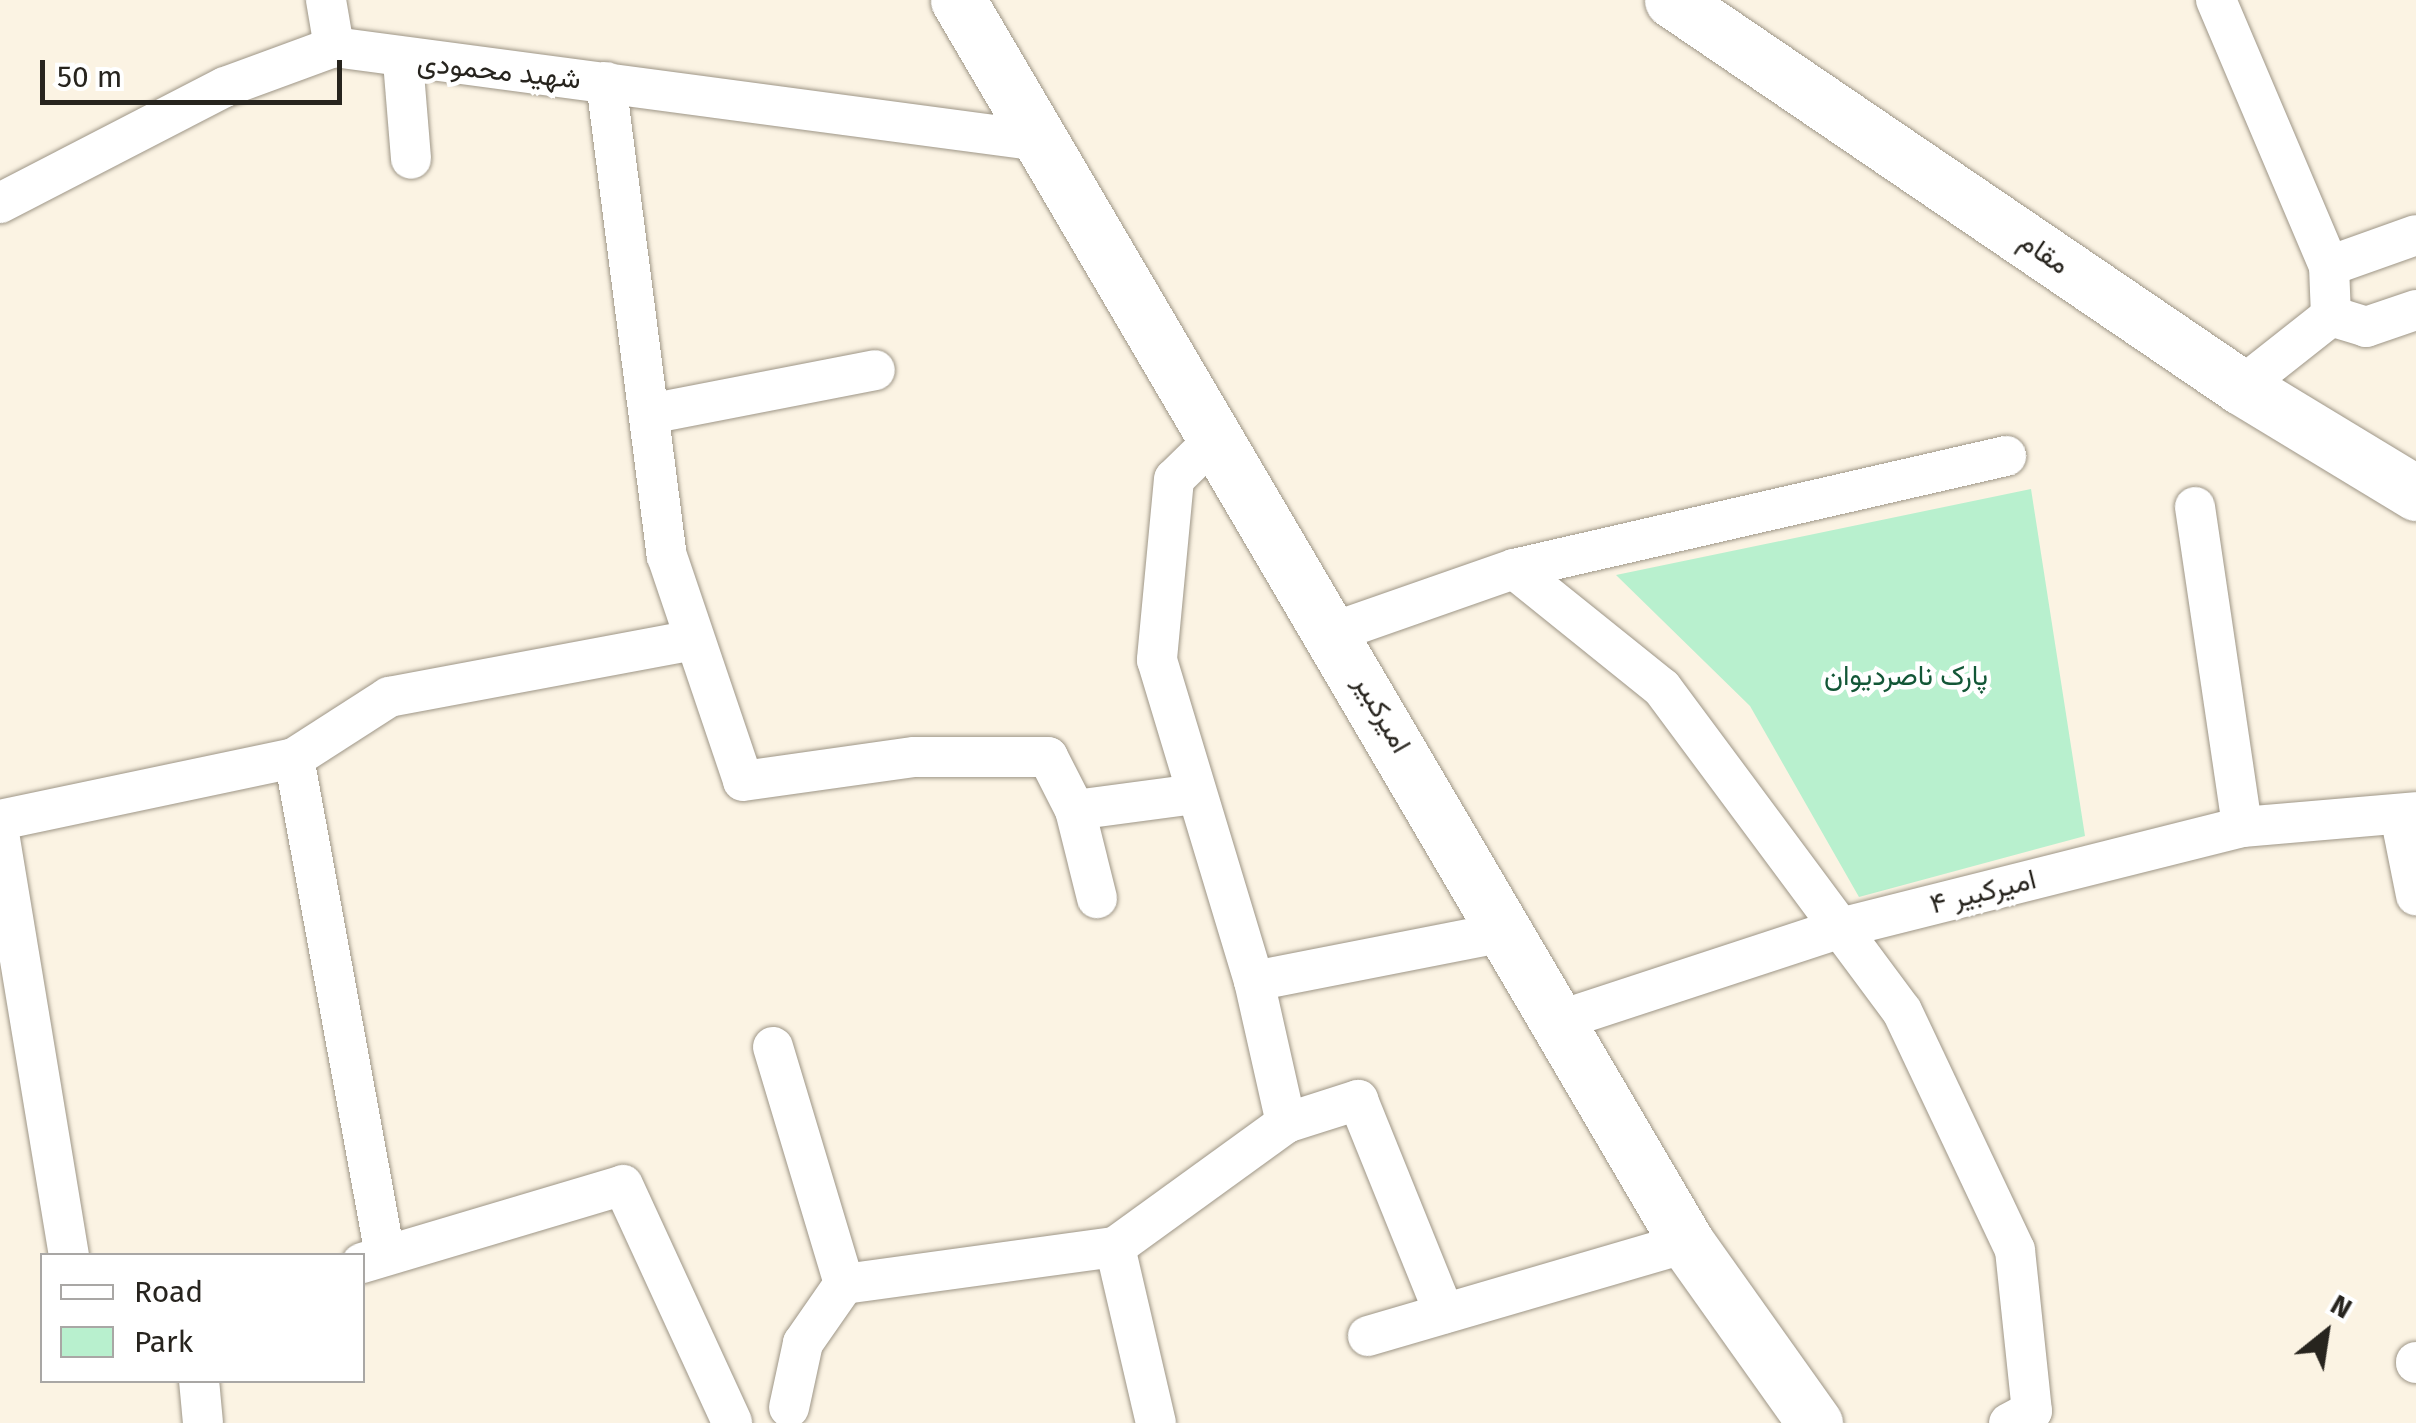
<!DOCTYPE html>
<meta charset="utf-8">
<style>
body{margin:0}
#map{position:relative;width:2416px;height:1423px;overflow:hidden;background:#fbf3e3;font-family:"Fira Sans",Vazirmatn,sans-serif}
div>[style]{position:absolute}
[style*='--x']{left:calc(var(--x)*1px);top:calc(var(--y)*1px);width:calc(var(--w)*1px);rotate:calc(var(--a)*1deg)}
.green>*{inset:0;background:#b8f0ce}
.roads{filter:drop-shadow(0 0 2px #9e9687) drop-shadow(0 0 2px #9e9687)}
.street>*{height:40px;margin:-20px;padding:0 20px;transform-origin:20px;border-radius:20px;background:#fff}
.secondary>*{height:55px;margin:-27.5px;padding:0 27.5px;transform-origin:27.5px;border-radius:27.5px;background:#fff}
span{translate:-50% -50%;white-space:nowrap;text-align:center;line-height:1.15;-webkit-text-stroke:9px #fff;paint-order:stroke}
.street-label{font-size:28px;color:#27241e}
.park-label{font-size:28px;color:#135737}
.legend{position:absolute;left:40px;top:1253px;width:325px;height:130px;box-sizing:border-box;background:#fff;border:2px solid #a9a7a5;margin:0;padding:12px 18px;list-style:none;font-size:30px;color:#27241e}
.legend li{display:flex;align-items:center;gap:20px;height:50px}
.legend b{width:50px;border:2px solid #a9a7a5}
.north{position:absolute;left:2276px;top:1283px;width:100px;height:100px;-webkit-text-stroke:8px #fff;paint-order:stroke;rotate:30deg;font-size:28px;font-weight:700;line-height:40px;text-align:center;color:#27241e}
.north::after{content:'';display:block;margin:auto;width:35px;height:45px;background:#27241e;clip-path:polygon(50% 0,100% 100%,50% 72%,0 100%)}
.scale{position:absolute;left:40px;top:60px;width:302px;height:45px;box-sizing:border-box;border:5px solid #27241e;border-top:0;padding-left:12px;font-size:30px;line-height:35px;white-space:nowrap;color:#27241e;-webkit-text-stroke:8px #fff;paint-order:stroke}
</style>
<div id="map">
<div class="green">
<div style="clip-path:polygon(2031px 489px,2085px 836px,1859px 897px,1750px 706px,1616px 575px)"></div>
</div>
<div class="roads">
<div class="street">
<div style="--x:326;--y:0;--w:48;--a:80.3"></div>
<div style="--x:2216;--y:0;--w:289;--a:67"></div>
<div style="--x:403;--y:61;--w:98;--a:85.3"></div>
<div style="--x:606;--y:82;--w:478;--a:82.7"></div>
<div style="--x:667;--y:556;--w:237;--a:71.3"></div>
<div style="--x:743;--y:781;--w:173;--a:-8"></div>
<div style="--x:914;--y:757;--w:134;--a:0"></div>
<div style="--x:1048;--y:757;--w:59;--a:63"></div>
<div style="--x:1075;--y:810;--w:121;--a:-7.6"></div>
<div style="--x:0;--y:203;--w:253;--a:-27.3"></div>
<div style="--x:225;--y:87;--w:116;--a:-20.2"></div>
<div style="--x:334;--y:47;--w:704;--a:7.59"></div>
<div style="--x:2331;--y:316;--w:50;--a:-92.3"></div>
<div style="--x:2329;--y:266;--w:92;--a:-19.6"></div>
<div style="--x:2331;--y:316;--w:37;--a:17"></div>
<div style="--x:2366;--y:327;--w:53;--a:-18.8"></div>
<div style="--x:2241;--y:387;--w:115;--a:-38.3"></div>
<div style="--x:649;--y:414;--w:230;--a:-11"></div>
<div style="--x:1213;--y:441;--w:54;--a:135.7"></div>
<div style="--x:1174;--y:479;--w:182;--a:95.4"></div>
<div style="--x:1157;--y:660;--w:335;--a:73.2"></div>
<div style="--x:1254;--y:981;--w:146;--a:77.3"></div>
<div style="--x:1286;--y:1123;--w:76;--a:-17.7"></div>
<div style="--x:1358;--y:1100;--w:230;--a:68"></div>
<div style="--x:2195;--y:507;--w:323;--a:81.6"></div>
<div style="--x:1514;--y:569;--w:190;--a:38.8"></div>
<div style="--x:1662;--y:688;--w:402;--a:53.4"></div>
<div style="--x:1902;--y:1011;--w:264;--a:64.7"></div>
<div style="--x:2015;--y:1250;--w:162;--a:84"></div>
<div style="--x:2032;--y:1411;--w:26;--a:152"></div>
<div style="--x:1334;--y:632;--w:191;--a:-19.3"></div>
<div style="--x:1514;--y:569;--w:505;--a:-12.94"></div>
<div style="--x:294;--y:758;--w:505;--a:79.62"></div>
<div style="--x:1075;--y:810;--w:91;--a:76"></div>
<div style="--x:2400;--y:815;--w:82;--a:78.7"></div>
<div style="--x:0;--y:820;--w:300;--a:-11.9"></div>
<div style="--x:294;--y:758;--w:113;--a:-32.7"></div>
<div style="--x:389;--y:697;--w:309;--a:-10.6"></div>
<div style="--x:0;--y:839;--w:423;--a:80.6"></div>
<div style="--x:1254;--y:981;--w:259;--a:-11.1"></div>
<div style="--x:1561;--y:1020;--w:294;--a:-18.2"></div>
<div style="--x:1840;--y:928;--w:414;--a:-14.1"></div>
<div style="--x:2242;--y:827;--w:175;--a:-4.9"></div>
<div style="--x:773;--y:1047;--w:247;--a:73.3"></div>
<div style="--x:844;--y:1284;--w:72;--a:124.8"></div>
<div style="--x:803;--y:1343;--w:66;--a:102.2"></div>
<div style="--x:1115;--y:1247;--w:181;--a:76.9"></div>
<div style="--x:362;--y:1263;--w:272;--a:-16.6"></div>
<div style="--x:623;--y:1185;--w:261;--a:65.3"></div>
<div style="--x:844;--y:1284;--w:274;--a:-7.8"></div>
<div style="--x:1115;--y:1247;--w:211;--a:-35.9"></div>
<div style="--x:1368;--y:1336;--w:332;--a:-16.3"></div>
<div style="--x:2416;--y:1362;--w:1;--a:90"></div>
<div style="--x:199;--y:1380;--w:43;--a:84.7"></div>
</div>
<div class="secondary">
<div style="--x:958;--y:0;--w:1441;--a:59.61"></div>
<div style="--x:1687;--y:1243;--w:221;--a:54.6"></div>
<div style="--x:1672;--y:0;--w:688;--a:34.22"></div>
<div style="--x:2241;--y:387;--w:205;--a:31.2"></div>
</div>
</div>
<div class="street-label">
<span style="left:499px;top:71px;rotate:6deg">شهید محمودی</span>
<span style="left:2044px;top:253px;rotate:34deg">مقام</span>
<span style="left:1382px;top:714px;rotate:60deg">امیرکبیر</span>
<span style="left:1983px;top:892px;rotate:-14deg">امیرکبیر ۴</span>
</div>
<div class="park-label">
<span style="left:1906px;top:676px">پارک ناصردیوان</span>
</div>
<ul class="legend">
<li><b style="height:12px;background:#fff"></b>Road</li>
<li><b style="height:28px;background:#b8f0ce"></b>Park</li>
</ul>
<div class="north">N</div>
<div class="scale">50 m</div>
</div>
